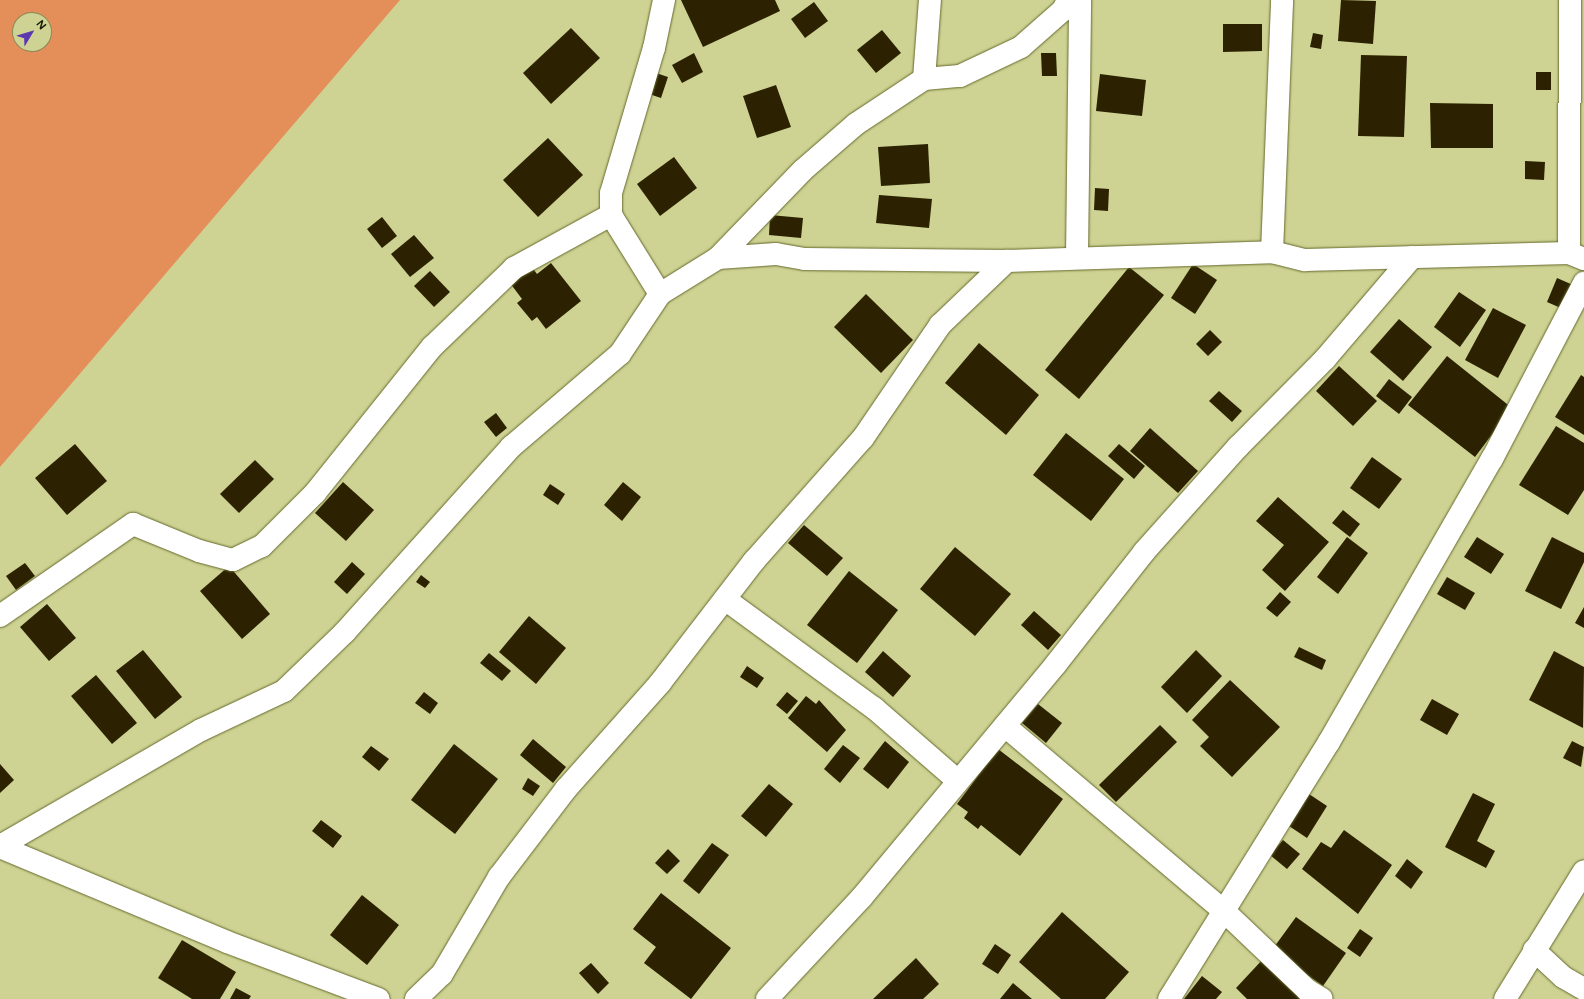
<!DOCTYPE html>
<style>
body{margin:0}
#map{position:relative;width:1584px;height:999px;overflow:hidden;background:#ced393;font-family:Figtree,sans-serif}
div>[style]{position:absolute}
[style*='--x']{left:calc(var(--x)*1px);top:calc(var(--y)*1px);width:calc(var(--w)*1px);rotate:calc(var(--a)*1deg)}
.green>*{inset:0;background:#e48f59}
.building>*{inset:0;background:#2c2202}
.roads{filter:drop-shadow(0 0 1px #66692c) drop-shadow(0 0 1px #66692c)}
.minor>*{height:22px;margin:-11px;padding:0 11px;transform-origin:11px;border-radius:11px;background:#fff}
span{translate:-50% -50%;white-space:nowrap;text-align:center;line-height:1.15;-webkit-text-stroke:4px #ced393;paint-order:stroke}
.north{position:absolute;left:12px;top:12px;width:40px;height:40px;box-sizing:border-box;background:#ced393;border:1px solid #868959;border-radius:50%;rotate:52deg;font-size:11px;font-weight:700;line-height:16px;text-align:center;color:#191b03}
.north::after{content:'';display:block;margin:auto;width:14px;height:18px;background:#5c37af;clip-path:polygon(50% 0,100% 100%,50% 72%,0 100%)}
</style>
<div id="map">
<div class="green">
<div style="clip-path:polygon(evenodd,0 0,400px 0,0 467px,0 0,20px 20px,44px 20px,44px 44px,20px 44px,20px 20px)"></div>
</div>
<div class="building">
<div style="clip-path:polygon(681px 0,775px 0,780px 11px,703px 47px)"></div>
<div style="clip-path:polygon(1341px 0,1376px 1px,1373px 44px,1338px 41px)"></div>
<div style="clip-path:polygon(814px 2px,828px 21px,805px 38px,791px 19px)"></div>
<div style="clip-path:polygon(1223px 24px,1262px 24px,1262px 51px,1223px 52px)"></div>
<div style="clip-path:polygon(571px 28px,600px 58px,551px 104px,523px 73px)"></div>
<div style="clip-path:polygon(882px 30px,901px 53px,876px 73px,857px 50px)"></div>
<div style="clip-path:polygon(1313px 33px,1323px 35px,1321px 49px,1310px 47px)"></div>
<div style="clip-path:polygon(694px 53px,703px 72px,682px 83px,672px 65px)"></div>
<div style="clip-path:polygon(1041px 53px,1056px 53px,1057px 76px,1042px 76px)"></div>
<div style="clip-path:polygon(1361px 55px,1407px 56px,1404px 137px,1358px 136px)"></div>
<div style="clip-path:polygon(1536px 72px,1551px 72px,1551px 90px,1536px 90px)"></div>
<div style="clip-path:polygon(656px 73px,668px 77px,661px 98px,649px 94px)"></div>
<div style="clip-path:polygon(1100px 74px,1146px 80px,1142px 116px,1096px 111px)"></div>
<div style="clip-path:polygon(776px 85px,791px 127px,757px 138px,743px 96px)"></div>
<div style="clip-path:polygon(1430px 103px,1493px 104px,1493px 148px,1431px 148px)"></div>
<div style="clip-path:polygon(548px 138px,583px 175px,538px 217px,503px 180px)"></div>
<div style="clip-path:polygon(928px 144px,930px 183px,881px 186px,878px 147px)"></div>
<div style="clip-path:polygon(674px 157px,697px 188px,660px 216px,637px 184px)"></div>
<div style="clip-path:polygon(1525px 161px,1545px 162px,1544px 180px,1525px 179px)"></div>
<div style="clip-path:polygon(1095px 188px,1109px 189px,1108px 211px,1094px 210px)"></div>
<div style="clip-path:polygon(879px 195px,932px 199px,929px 228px,876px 223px)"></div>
<div style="clip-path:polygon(770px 215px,803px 218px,801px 238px,769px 235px)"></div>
<div style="clip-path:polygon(382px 217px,397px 236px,382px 248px,367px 229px)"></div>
<div style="clip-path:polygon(414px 235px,434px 258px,410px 277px,391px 254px)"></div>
<div style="clip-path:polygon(551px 263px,581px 301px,546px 329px,537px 317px,532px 321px,517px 303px,522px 299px,510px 283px,531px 266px,537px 274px)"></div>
<div style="clip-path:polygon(1193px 264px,1217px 280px,1195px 314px,1171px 298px)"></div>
<div style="clip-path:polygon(1129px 267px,1164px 295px,1079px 399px,1045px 370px)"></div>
<div style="clip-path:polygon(430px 271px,450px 292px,434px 307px,414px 286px)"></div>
<div style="clip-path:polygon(1557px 278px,1573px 285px,1563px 309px,1547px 302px)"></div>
<div style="clip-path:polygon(1459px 292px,1486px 310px,1460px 347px,1434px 327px)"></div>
<div style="clip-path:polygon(866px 294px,913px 340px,881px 373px,834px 327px)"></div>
<div style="clip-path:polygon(1493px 308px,1526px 325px,1498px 378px,1465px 360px)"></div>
<div style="clip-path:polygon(1399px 319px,1432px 347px,1403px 381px,1370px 352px)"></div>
<div style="clip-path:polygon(1210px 330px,1222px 342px,1208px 356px,1196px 344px)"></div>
<div style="clip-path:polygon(979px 343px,1039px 395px,1006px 435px,945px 383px)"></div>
<div style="clip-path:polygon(1447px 356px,1512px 408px,1475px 457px,1408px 405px)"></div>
<div style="clip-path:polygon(1339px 366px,1377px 401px,1353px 426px,1316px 391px)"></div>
<div style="clip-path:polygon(1581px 375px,1584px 377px,1584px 435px,1555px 417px)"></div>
<div style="clip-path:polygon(1389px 379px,1412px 397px,1399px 414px,1376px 396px)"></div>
<div style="clip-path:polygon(1219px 391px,1242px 411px,1232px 422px,1209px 401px)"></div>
<div style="clip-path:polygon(496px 413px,507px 428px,496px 437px,484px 422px)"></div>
<div style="clip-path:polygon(1556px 426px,1584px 443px,1584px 490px,1568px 515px,1519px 485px)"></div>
<div style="clip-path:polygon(1150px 428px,1198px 471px,1178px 493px,1130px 451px)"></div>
<div style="clip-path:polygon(1066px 433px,1124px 479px,1091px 521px,1033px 475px)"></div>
<div style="clip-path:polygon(75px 444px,107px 481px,67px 515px,35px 478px)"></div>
<div style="clip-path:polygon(1119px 444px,1145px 466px,1134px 479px,1108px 456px)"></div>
<div style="clip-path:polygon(1372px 457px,1402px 479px,1379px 509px,1350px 488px)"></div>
<div style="clip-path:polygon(255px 460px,274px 479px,239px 513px,220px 494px)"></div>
<div style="clip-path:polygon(343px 482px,374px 510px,346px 541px,315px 513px)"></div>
<div style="clip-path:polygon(623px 482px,641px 497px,622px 521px,604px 505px)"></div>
<div style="clip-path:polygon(550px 484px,565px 494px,558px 505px,543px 495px)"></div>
<div style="clip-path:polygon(1278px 497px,1329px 542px,1285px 591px,1262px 570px,1284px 545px,1256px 521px)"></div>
<div style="clip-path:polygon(1343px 510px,1360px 524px,1350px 537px,1332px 523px)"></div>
<div style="clip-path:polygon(804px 525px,843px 558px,827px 576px,788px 543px)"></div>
<div style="clip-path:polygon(1347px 537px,1368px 553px,1338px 594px,1317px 577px)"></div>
<div style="clip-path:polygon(1477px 537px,1504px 554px,1491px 574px,1464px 557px)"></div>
<div style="clip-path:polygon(1552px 537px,1584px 553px,1584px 562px,1561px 609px,1525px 591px)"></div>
<div style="clip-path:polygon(955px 547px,1011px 594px,975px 636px,920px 589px)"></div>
<div style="clip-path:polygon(352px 562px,365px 574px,347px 594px,334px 582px)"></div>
<div style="clip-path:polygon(25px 563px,35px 576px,16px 590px,6px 576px)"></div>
<div style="clip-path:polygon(229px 566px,270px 614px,242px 639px,200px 591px)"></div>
<div style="clip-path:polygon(849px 571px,898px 610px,857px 663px,807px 625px)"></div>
<div style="clip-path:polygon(421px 575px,430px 582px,425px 588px,416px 582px)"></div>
<div style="clip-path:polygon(1447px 577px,1475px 593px,1465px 610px,1437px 594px)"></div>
<div style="clip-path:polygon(1280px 592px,1291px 602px,1277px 617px,1266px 608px)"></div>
<div style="clip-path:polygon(47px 604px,76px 638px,49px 661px,20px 627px)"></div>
<div style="clip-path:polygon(1584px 607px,1584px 628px,1575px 623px)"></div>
<div style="clip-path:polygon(1034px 611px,1061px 635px,1048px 650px,1021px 625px)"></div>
<div style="clip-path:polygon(529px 616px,566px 648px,536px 684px,499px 652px)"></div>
<div style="clip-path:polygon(1299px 647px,1326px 660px,1322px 670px,1294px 657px)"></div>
<div style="clip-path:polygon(143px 650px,182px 697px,155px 719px,116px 671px)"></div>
<div style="clip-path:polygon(1196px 650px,1222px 676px,1187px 713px,1161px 687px)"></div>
<div style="clip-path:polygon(883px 651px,911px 676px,893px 697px,865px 672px)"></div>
<div style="clip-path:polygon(1554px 651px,1584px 667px,1583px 728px,1529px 700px)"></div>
<div style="clip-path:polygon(489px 653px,511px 671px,502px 681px,480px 663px)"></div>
<div style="clip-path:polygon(747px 666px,764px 678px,757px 688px,740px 677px)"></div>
<div style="clip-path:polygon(96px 675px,137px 723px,112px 744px,71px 696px)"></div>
<div style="clip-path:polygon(1230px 680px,1280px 727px,1232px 777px,1200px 746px,1209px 737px,1192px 720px)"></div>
<div style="clip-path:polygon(424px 692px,438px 703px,430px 714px,415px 703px)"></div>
<div style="clip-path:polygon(787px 692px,798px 701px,787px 714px,776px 705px)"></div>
<div style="clip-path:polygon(806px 696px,816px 704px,819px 700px,846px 730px,827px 752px,788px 718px)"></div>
<div style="clip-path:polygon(1432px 699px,1459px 714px,1447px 735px,1420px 720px)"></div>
<div style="clip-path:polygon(1038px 704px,1062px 723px,1046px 743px,1022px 723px)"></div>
<div style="clip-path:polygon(1160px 725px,1177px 742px,1116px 802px,1099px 785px)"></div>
<div style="clip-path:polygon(533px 739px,566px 767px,553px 783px,520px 755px)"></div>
<div style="clip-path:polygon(885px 741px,909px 762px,888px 789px,863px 769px)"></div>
<div style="clip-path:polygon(1572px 741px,1584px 747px,1581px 767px,1563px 758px)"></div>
<div style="clip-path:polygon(454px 744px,498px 779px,455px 834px,411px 800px)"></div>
<div style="clip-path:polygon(843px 745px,860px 758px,840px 783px,824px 769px)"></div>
<div style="clip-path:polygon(371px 746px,389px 759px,379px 771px,362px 757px)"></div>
<div style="clip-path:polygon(998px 749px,1063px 799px,1020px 856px,981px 825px,978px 829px,964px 818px,968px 812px,957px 804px)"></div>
<div style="clip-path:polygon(0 764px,14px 780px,0 793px)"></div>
<div style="clip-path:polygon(528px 778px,540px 786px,533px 796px,522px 789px)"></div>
<div style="clip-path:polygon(769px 784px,793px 804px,766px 837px,741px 816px)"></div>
<div style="clip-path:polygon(1306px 792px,1327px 806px,1307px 838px,1286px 824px)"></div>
<div style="clip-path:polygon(1473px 793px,1495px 804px,1477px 841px,1495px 851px,1486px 868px,1445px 847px)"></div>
<div style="clip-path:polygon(321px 820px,342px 836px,333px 848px,312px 831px)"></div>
<div style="clip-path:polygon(1344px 830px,1392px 865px,1358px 914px,1302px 869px,1321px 842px,1331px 848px)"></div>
<div style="clip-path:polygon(1283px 840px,1300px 854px,1287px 869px,1270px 855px)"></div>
<div style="clip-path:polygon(712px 843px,729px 855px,699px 894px,683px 881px)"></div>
<div style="clip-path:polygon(668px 849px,680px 861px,667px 874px,655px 863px)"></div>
<div style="clip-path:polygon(1407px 859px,1423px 872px,1411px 889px,1395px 876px)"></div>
<div style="clip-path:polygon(661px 893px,731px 948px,691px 999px,644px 963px,656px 947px,633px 929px)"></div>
<div style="clip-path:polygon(362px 895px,399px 925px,367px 965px,330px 935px)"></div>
<div style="clip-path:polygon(1062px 912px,1129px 972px,1105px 999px,1061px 999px,1019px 962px)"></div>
<div style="clip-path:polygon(1296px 917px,1346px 953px,1323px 986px,1272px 950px)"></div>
<div style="clip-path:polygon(1360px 929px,1373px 938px,1360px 957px,1347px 948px)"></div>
<div style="clip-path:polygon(182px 940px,236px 972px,220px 999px,192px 999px,158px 978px)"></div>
<div style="clip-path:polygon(995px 944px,1011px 955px,998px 974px,982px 964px)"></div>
<div style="clip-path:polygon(916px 958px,939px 984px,923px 999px,873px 999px)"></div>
<div style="clip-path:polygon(1264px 958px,1307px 999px,1247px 999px,1236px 988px)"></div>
<div style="clip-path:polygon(591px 963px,609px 983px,598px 994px,579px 973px)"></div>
<div style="clip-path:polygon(1202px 976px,1222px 992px,1216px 999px,1184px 999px)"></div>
<div style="clip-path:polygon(1013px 983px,1032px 999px,1000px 999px)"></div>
<div style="clip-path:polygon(236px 988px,251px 996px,249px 999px,230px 999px)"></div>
</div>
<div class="roads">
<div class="minor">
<div style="--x:924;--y:79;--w:79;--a:-85.7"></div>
<div style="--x:1272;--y:252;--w:252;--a:-87.7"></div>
<div style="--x:1569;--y:253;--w:253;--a:-89.8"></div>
<div style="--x:1077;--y:256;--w:256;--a:-89.3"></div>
<div style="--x:718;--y:258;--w:58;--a:-3.9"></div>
<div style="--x:776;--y:254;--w:29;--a:10"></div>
<div style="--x:805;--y:259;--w:202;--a:0.6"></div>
<div style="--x:1007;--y:261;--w:265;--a:-1.9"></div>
<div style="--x:1272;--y:252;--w:34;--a:14"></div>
<div style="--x:1305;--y:260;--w:264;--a:-1.5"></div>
<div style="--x:1569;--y:253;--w:16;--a:22"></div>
<div style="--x:660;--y:294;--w:93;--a:-121.8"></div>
<div style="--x:611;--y:215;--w:22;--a:-90"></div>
<div style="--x:611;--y:193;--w:151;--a:-73.5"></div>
<div style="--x:654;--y:48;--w:49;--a:-78.2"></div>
<div style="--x:725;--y:599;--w:185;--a:36.2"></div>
<div style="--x:874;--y:708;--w:111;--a:41"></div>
<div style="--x:0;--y:616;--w:162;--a:-34.7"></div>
<div style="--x:133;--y:524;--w:71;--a:22.2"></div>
<div style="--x:199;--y:551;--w:35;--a:15"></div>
<div style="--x:233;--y:560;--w:32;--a:-26"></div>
<div style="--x:262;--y:546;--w:75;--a:-45"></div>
<div style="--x:315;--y:493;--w:187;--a:-51.3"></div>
<div style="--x:432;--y:347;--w:114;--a:-43.9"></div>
<div style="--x:514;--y:268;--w:111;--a:-28.7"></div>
<div style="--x:1005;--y:726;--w:287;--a:40.2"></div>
<div style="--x:1224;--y:911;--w:115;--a:43.6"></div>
<div style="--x:1307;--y:990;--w:17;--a:31"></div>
<div style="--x:0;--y:846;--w:232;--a:-30"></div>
<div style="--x:201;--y:730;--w:92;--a:-25.2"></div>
<div style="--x:284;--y:691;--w:85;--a:-44"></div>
<div style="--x:345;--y:632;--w:249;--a:-48.1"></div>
<div style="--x:511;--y:447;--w:143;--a:-40.5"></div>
<div style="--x:620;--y:354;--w:72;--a:-56.3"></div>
<div style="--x:660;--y:294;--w:68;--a:-31.8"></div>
<div style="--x:718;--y:258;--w:122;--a:-46"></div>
<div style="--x:803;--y:170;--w:70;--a:-41"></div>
<div style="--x:856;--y:124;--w:82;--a:-33.5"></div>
<div style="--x:924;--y:79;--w:36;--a:-5"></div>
<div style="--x:960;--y:76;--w:68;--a:-25.4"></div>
<div style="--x:1021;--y:47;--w:56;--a:-41.4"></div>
<div style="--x:1063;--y:10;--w:11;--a:-63"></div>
<div style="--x:0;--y:847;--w:246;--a:22.7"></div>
<div style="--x:227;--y:942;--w:162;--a:20.6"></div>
<div style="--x:1534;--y:950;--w:40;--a:43"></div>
<div style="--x:1563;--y:977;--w:24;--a:30"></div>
<div style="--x:416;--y:999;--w:36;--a:-44"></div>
<div style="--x:442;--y:974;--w:113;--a:-59.6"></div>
<div style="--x:499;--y:877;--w:111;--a:-52.7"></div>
<div style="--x:566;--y:789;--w:142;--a:-48.4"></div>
<div style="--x:660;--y:683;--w:154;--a:-52.4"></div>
<div style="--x:754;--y:561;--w:164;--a:-48.5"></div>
<div style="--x:863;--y:438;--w:137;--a:-55.7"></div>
<div style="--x:940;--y:325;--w:93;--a:-43.7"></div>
<div style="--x:767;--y:999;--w:139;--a:-47"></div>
<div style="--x:862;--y:897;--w:303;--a:-50.2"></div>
<div style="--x:1056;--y:664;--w:142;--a:-51.8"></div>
<div style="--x:1144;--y:552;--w:141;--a:-48.2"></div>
<div style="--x:1238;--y:447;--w:124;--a:-45.3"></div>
<div style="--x:1325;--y:359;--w:134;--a:-49.5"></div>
<div style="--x:1169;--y:999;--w:303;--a:-58.1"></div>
<div style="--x:1329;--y:742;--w:327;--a:-60.1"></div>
<div style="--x:1492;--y:459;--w:199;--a:-62.4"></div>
<div style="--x:1505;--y:999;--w:150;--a:-58.3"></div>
</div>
</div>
<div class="north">N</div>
</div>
